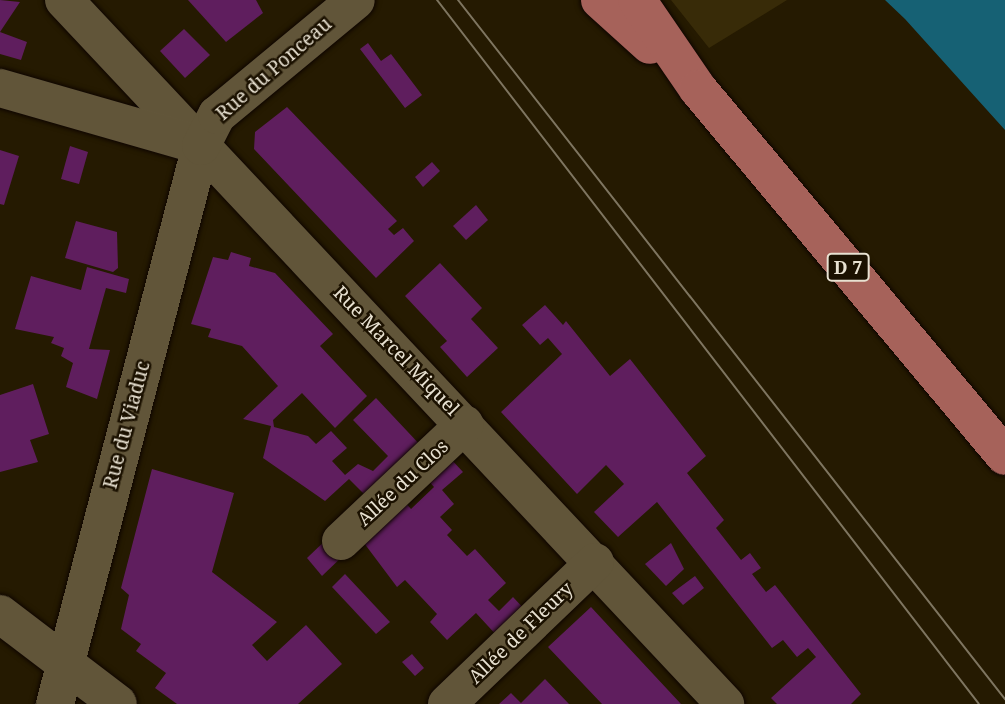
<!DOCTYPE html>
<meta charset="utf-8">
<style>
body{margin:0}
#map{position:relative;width:1005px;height:704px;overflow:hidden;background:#251a01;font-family:"Noto Serif",serif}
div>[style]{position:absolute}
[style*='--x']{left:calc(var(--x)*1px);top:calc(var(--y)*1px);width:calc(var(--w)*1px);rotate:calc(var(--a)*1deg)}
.green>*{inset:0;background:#382b08}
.water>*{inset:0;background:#166174}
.building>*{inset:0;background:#5f1e5e}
.roads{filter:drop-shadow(0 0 2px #0e0500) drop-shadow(0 0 2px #0e0500)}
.street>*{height:38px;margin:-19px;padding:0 19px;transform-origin:19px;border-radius:19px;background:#615539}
.primary>*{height:38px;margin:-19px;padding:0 19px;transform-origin:19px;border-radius:19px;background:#a6625a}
.tram>*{height:2px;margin:-1px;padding:0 1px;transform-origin:1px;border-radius:1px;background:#7e7560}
span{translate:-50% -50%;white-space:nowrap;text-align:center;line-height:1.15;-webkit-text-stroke:5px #1b1100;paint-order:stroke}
.shield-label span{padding:2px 5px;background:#1b1100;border:2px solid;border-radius:5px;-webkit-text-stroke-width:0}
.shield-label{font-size:18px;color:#e8e1d1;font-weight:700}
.street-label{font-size:19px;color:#e8e1d1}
</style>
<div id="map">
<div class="green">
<div style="clip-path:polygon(671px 0,787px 0,709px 48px)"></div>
</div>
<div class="water">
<div style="clip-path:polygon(885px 0,1005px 0,1005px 130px,905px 19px)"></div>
</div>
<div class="building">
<div style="clip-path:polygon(0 0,20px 2px,0 32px,27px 42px,21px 60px,0 54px)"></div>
<div style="clip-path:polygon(188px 0,256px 0,263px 13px,226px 42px)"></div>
<div style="clip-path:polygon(184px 29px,210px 55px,185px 78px,160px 51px)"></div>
<div style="clip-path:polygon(368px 43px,381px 61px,391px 54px,422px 95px,405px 108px,360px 49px)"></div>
<div style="clip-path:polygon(287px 107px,397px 221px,388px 229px,394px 235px,403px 228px,414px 241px,376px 278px,254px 149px,255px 132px)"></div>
<div style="clip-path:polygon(70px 146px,88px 152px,79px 184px,61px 179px)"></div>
<div style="clip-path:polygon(0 150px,19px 156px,4px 205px,0 204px)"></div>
<div style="clip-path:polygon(432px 162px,440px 171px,423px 187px,415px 177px)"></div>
<div style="clip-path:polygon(476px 205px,488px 220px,466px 240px,453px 226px)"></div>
<div style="clip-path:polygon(76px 221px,117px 232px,118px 268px,113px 272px,65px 258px)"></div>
<div style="clip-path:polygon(231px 252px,251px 258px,249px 266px,275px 273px,333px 334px,320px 346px,367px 396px,335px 428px,302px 393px,273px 420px,274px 427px,308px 436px,316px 444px,331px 431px,347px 448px,332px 461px,345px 475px,358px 464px,373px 471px,388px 456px,353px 420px,376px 398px,423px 448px,369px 499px,349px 479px,325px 501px,263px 458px,271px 426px,243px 419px,278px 386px,242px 346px,208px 337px,211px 329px,191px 324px,213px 257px,228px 260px)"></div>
<div style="clip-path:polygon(440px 263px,482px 308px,471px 319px,498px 348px,467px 377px,440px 347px,447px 341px,405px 296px)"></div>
<div style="clip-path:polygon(87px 267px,129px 279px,126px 293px,106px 288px,89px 349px,110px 350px,97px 399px,66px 387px,73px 363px,61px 356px,64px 348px,51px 343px,54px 337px,15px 329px,31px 276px,81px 290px)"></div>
<div style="clip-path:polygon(545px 305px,563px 325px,566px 321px,610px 376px,630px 359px,706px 456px,687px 473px,724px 520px,716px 528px,741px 560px,750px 553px,761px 568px,752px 574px,766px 592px,775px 585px,861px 694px,851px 704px,777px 704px,771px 698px,816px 657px,808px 648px,797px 657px,783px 640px,772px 648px,657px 502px,618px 537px,594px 512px,624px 484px,606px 465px,577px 494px,501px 412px,562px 354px,548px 338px,540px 345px,522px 325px)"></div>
<div style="clip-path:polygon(33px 384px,49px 434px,30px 440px,38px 462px,0 472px,0 395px)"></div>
<div style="clip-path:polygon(449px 457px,463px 472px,442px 490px,454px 504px,440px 517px,452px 530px,447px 535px,467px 556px,475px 549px,506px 583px,488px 600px,499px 611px,513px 597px,527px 612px,499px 638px,476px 613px,447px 640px,430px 622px,437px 614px,405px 580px,397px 587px,361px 539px,403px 500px,411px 509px,434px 487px,426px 478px)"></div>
<div style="clip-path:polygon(152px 469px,234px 493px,212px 572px,277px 622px,252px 645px,267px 661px,306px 625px,342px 664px,298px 704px,177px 704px,155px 688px,166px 673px,136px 651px,141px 644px,121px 629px,129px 595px,121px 588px)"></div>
<div style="clip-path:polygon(330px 536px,346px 553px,322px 576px,307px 558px)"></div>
<div style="clip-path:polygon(671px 543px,684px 569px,666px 586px,645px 564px)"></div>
<div style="clip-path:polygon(345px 574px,390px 622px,376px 634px,332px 587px)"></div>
<div style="clip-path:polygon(695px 576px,704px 588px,683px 605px,672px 593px)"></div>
<div style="clip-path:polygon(591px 607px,627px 646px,681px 704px,602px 704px,548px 647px)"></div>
<div style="clip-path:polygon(412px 654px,424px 668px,415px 676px,402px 662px)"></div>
<div style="clip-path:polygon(545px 679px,569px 704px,499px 704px,511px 693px,521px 703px)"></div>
</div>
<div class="roads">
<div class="street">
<div style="--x:64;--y:0;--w:966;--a:46.8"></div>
<div style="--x:0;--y:88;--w:207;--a:16"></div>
<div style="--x:341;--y:541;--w:170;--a:-43.3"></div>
<div style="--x:0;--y:614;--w:148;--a:37.3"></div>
<div style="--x:55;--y:704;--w:577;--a:-75.34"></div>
<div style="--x:201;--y:146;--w:35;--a:-63"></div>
<div style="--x:217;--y:115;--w:180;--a:-39.6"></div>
<div style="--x:447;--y:704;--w:205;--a:-43.8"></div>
</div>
<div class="primary">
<div style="--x:600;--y:0;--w:67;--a:42"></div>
<div style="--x:637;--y:0;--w:108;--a:55.6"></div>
<div style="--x:698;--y:89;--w:478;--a:50.1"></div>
</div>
</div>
<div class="tram">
<div style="--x:437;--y:0;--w:888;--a:52.41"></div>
<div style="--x:458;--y:0;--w:888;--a:51.96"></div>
</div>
<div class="shield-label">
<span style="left:848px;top:267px">D 7</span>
</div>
<div class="street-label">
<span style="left:274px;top:69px;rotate:-41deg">Rue du Ponceau</span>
<span style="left:396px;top:351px;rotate:46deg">Rue Marcel Miquel</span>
<span style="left:127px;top:425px;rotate:-75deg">Rue du Viaduc</span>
<span style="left:403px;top:483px;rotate:-43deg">Allée du Clos</span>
<span style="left:521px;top:633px;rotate:-44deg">Allée de Fleury</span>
</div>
</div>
